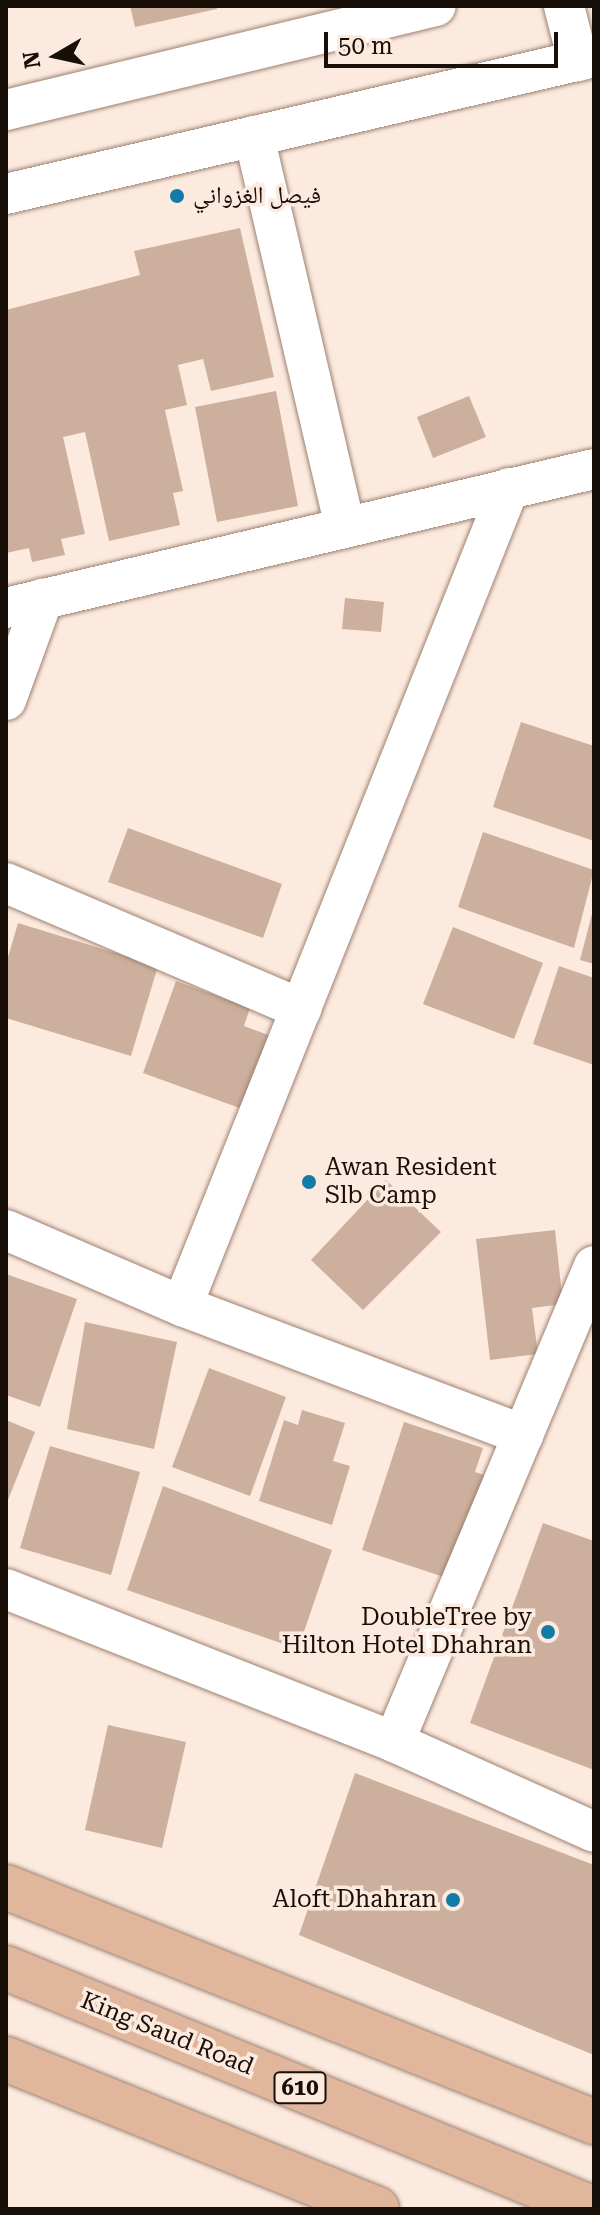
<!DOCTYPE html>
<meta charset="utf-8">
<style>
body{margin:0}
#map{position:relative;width:600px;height:2215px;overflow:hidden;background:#fdeadf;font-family:"Roboto Serif","Noto Naskh Arabic",serif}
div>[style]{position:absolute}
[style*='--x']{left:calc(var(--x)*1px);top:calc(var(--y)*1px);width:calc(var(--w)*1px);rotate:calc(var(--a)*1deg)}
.building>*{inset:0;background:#ccaf9d}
.roads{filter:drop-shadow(0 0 2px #9d8171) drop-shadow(0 0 2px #9d8171)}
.minor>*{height:40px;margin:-20px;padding:0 20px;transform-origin:20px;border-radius:20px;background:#fff}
.major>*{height:44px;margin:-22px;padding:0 22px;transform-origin:22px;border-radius:22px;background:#e0b79d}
.dots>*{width:22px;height:22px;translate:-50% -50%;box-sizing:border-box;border:4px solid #fdeadf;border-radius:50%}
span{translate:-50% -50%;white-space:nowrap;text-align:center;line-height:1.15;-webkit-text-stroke:7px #fdeadf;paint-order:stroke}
.shield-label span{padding:2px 6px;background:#fdeadf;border:2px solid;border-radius:6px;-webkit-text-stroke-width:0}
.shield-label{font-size:22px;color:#190f09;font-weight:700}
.poi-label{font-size:24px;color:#190f09}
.left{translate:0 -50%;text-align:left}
.right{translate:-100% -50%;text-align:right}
.street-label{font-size:24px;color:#190f09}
.frame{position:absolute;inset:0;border:8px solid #190f09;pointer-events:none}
.north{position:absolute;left:16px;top:16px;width:80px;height:80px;-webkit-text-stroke:6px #fdeadf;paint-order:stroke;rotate:261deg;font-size:22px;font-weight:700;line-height:32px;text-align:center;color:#190f09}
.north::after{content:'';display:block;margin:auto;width:28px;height:36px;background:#190f09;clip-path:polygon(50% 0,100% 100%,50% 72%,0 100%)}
.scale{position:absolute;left:324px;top:32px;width:234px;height:36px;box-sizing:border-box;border:4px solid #190f09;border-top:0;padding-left:10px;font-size:24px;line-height:28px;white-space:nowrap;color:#190f09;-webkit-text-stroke:6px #fdeadf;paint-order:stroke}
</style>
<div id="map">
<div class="building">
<div style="clip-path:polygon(130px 6px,216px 6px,217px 9px,135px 27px)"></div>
<div style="clip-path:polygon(240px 228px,274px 377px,211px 391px,203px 359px,178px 365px,187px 405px,165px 410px,183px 491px,173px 493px,180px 525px,109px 541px,85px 432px,63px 437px,85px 534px,61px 539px,65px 555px,32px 562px,29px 548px,6px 553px,6px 310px,140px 275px,134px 251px)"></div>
<div style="clip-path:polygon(276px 391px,298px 506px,217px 522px,195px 407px)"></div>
<div style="clip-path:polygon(469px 396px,486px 437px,433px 458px,417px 417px)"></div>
<div style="clip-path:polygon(345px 598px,384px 602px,381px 632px,342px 629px)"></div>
<div style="clip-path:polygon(521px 722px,594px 746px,594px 841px,493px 807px)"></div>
<div style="clip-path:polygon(128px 828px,282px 884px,263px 938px,108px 882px)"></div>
<div style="clip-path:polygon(483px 832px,594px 870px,574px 948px,458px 907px)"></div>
<div style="clip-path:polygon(593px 910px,594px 911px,594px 964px,580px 960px)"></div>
<div style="clip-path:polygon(18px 923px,158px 966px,131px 1056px,6px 1018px,6px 964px)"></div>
<div style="clip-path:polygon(453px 927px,543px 963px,514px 1039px,423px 1004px)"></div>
<div style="clip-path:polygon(559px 966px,594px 978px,594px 1065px,533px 1044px)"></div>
<div style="clip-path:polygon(176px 981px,250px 1008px,244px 1026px,271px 1036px,245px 1110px,143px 1073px)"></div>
<div style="clip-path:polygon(386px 1180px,441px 1232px,363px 1310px,311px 1260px)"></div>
<div style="clip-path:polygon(555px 1230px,563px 1304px,532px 1308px,538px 1354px,490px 1360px,476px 1239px)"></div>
<div style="clip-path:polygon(6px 1274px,77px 1299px,40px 1407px,6px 1395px)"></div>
<div style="clip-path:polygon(85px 1322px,177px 1342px,154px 1449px,67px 1429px)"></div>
<div style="clip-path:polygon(209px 1368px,286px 1397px,250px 1496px,172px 1467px)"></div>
<div style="clip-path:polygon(302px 1410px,345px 1423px,333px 1461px,350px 1466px,332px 1525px,259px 1501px,284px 1420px,298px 1425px)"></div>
<div style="clip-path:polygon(6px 1420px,35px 1432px,6px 1505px)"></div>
<div style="clip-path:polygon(404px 1422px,483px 1448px,475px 1472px,487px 1476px,453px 1580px,362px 1550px)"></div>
<div style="clip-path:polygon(50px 1446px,140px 1472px,111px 1575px,20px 1548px)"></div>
<div style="clip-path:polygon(163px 1486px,332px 1550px,298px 1649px,127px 1590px)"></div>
<div style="clip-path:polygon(543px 1523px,594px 1541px,594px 1770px,470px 1723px)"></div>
<div style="clip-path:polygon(108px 1725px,186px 1742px,162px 1848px,85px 1830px)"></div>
<div style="clip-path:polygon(355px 1773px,594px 1865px,594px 2055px,299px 1935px)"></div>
</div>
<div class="roads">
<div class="minor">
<div style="--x:564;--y:6;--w:57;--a:75.7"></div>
<div style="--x:6;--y:110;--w:442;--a:-13.6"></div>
<div style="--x:254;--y:136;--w:401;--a:76.9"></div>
<div style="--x:6;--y:194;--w:604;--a:-13.12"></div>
<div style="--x:6;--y:608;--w:604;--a:-13.3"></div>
<div style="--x:6;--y:700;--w:108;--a:-69.9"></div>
<div style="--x:6;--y:883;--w:321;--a:23.1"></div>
<div style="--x:6;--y:1230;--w:192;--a:23.4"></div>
<div style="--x:182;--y:1306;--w:365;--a:20.7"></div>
<div style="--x:182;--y:1306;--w:881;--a:-68.21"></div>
<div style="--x:6;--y:1589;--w:417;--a:21.5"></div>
<div style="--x:394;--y:1742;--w:219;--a:24.2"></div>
<div style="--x:394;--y:1742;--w:516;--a:-67.21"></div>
</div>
<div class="major">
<div style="--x:6;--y:1887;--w:633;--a:21.78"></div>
<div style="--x:6;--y:1968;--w:635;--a:22.29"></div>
<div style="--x:6;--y:2059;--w:400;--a:22"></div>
</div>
</div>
<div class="dots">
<div style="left:177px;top:196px;background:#137ca6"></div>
<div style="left:309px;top:1182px;background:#137ca6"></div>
<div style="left:548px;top:1632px;background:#137ca6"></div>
<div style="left:453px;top:1900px;background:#137ca6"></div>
</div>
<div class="shield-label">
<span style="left:300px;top:2088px">610</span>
</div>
<div class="poi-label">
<span class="left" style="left:193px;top:196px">فيصل الغزواني</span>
<span class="left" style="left:325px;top:1182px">Awan Resident<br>Slb Camp</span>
<span class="right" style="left:532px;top:1632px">DoubleTree by<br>Hilton Hotel Dhahran</span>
<span class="right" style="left:437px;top:1900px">Aloft Dhahran</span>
</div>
<div class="street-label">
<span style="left:167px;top:2034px;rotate:22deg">King Saud Road</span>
</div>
<div class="frame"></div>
<div class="north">N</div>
<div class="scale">50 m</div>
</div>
